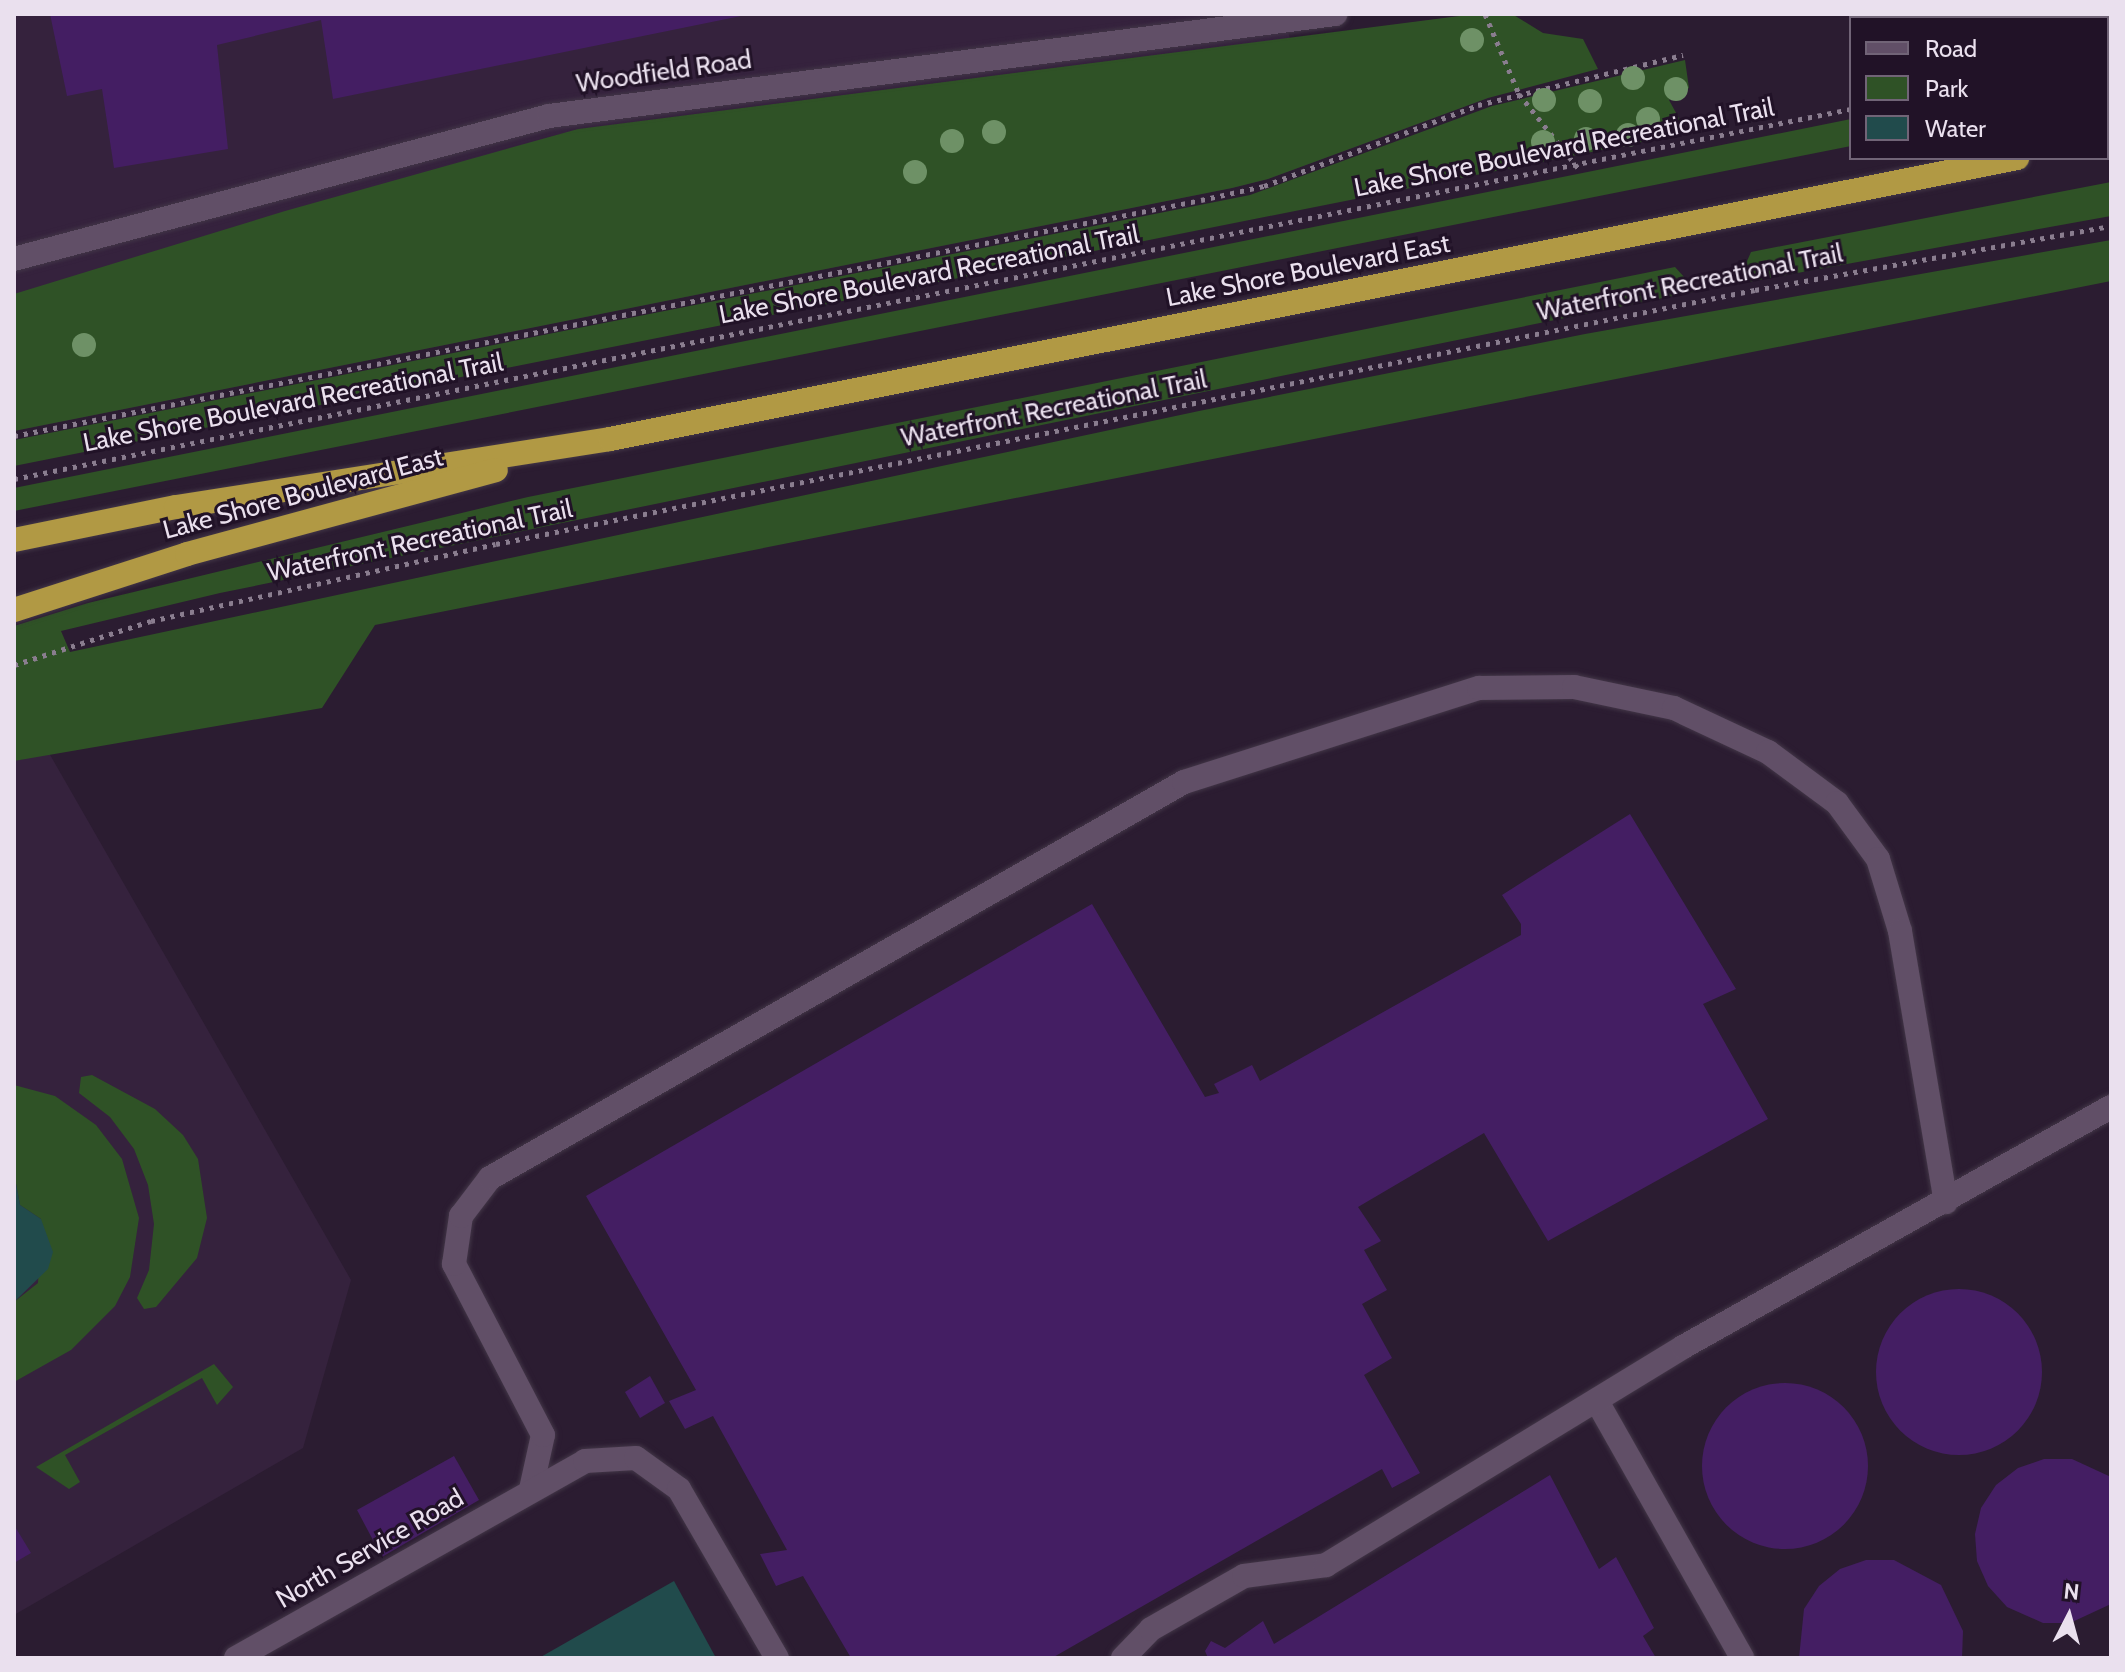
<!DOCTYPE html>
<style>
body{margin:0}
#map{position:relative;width:2125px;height:1672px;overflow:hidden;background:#2b1c31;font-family:Cabin,sans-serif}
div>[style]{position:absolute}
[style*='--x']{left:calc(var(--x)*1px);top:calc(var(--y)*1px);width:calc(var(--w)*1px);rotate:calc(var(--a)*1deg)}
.built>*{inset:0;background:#35223d}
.green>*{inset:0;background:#2f5226}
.water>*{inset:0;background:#214b4c}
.building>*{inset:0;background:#441e63}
.round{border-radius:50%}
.path>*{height:5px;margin-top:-2.5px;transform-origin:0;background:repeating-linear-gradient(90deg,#8a7d8f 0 4px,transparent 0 10px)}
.roads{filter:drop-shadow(0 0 2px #423647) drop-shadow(0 0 2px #423647)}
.minor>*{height:24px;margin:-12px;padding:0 12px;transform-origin:12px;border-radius:12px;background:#614f67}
.highway>*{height:24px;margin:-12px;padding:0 12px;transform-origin:12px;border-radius:12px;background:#b19944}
.trees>*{width:24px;height:24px;margin:-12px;border-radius:50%;background:#6e9166}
span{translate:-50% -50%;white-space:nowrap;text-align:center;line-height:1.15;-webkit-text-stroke:6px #211227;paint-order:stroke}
.street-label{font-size:26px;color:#eae0ee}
.frame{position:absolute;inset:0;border:16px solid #eae0ee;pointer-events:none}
.legend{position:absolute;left:1849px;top:16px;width:260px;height:144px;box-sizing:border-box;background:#211227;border:2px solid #716477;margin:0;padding:10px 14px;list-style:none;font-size:24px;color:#eae0ee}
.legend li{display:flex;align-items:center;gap:16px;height:40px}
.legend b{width:40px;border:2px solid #716477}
.north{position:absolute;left:2029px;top:1576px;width:80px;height:80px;-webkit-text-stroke:6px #211227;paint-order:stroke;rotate:6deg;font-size:22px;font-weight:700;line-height:32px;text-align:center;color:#eae0ee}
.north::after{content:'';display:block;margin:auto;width:28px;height:36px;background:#eae0ee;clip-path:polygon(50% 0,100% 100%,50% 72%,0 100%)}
</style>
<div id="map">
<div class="built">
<div style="clip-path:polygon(14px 14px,1284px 14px,1290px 39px,1474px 14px,1488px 98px,1268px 179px,1232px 188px,14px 431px)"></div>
<div style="clip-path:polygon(49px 753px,351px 1280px,303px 1448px,14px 1615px,14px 761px)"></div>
</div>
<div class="green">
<div style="clip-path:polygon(1475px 14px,1512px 14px,1543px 33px,1583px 39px,1598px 69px,1488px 98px,1268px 179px,1232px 188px,14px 431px,14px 294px,285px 211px,578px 129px)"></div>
<div style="clip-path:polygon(2071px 14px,2111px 14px,2111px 95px,2107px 95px,2107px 18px,2051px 18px)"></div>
<div style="clip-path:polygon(1685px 60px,1689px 88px,1669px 100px,1687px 133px,14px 466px,14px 440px,1250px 195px,1492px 106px)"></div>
<div style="clip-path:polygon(1851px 119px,1851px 146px,14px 511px,14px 488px)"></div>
<div style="clip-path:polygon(2111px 182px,2111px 216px,1737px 284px,1751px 252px)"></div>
<div style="clip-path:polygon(2111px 240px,2111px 281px,375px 625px,322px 708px,14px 761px,14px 626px,88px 603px,528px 497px,1675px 267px,1697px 291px,220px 593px,61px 631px,70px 652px,1199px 411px,1585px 334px)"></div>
<div style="clip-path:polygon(92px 1075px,155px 1109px,183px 1135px,198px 1159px,207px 1218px,197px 1258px,156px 1307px,144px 1309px,137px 1298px,149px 1270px,154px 1224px,148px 1185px,134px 1149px,110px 1117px,79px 1093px,81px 1077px)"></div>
<div style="clip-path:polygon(14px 1085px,55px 1096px,96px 1125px,122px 1159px,139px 1218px,130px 1277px,115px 1306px,71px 1350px,14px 1382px,14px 1302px,38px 1283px,41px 1219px,20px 1205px,14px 1173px)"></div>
<div style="clip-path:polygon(214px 1364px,233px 1387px,217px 1405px,202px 1378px,65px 1455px,80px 1482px,69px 1489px,36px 1467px)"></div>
</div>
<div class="water">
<div style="clip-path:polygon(14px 1173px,20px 1205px,41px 1219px,53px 1252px,48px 1269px,14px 1302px)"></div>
<div style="clip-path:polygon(674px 1581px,716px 1658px,539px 1658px)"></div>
</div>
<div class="building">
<div style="clip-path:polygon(50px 14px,746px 14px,746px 15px,333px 99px,321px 20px,217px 45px,228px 149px,114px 168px,102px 89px,67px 96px)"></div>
<div style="clip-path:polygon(1630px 814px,1736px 989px,1703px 1004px,1768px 1119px,1548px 1241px,1484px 1133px,1358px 1207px,1381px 1241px,1364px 1250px,1387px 1290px,1362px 1304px,1392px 1358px,1364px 1375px,1420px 1473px,1392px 1488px,1382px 1469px,1052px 1658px,851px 1658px,803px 1576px,776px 1586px,760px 1554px,787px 1550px,713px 1416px,685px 1429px,669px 1401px,696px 1390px,586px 1196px,1092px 904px,1205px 1097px,1219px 1093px,1214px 1084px,1252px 1065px,1260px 1081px,1521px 935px,1521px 924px,1502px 895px)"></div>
<div class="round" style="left:1876px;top:1289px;width:166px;height:166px"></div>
<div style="clip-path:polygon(650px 1376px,665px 1403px,640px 1418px,625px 1392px)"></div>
<div class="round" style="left:1702px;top:1383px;width:166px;height:166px"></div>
<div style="clip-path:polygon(454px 1456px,479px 1500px,382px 1557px,357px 1510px)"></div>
<div style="clip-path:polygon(2044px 1459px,2072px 1459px,2111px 1477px,2111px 1604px,2070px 1623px,2043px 1623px,2007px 1607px,1988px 1586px,1977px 1561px,1975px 1534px,1981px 1508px,1996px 1485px,2018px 1468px)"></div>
<div style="clip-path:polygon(1550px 1475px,1599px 1569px,1616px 1557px,1654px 1628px,1643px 1636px,1656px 1658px,1208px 1658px,1205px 1651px,1211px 1641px,1225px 1648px,1263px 1621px,1274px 1644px)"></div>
<div style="clip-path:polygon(14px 1525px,31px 1553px,14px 1563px)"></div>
<div style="clip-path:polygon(1866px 1560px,1894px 1560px,1941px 1585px,1963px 1631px,1962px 1658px,1799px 1658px,1804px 1609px,1819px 1586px,1840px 1569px)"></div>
</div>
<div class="path">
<div style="--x:1485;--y:14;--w:87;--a:67"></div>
<div style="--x:1519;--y:94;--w:95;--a:51.4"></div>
<div style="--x:2025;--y:18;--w:5;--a:-53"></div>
<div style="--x:14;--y:436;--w:1210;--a:-11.24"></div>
<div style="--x:1201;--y:200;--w:65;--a:-12.5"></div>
<div style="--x:1264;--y:186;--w:229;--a:-20.7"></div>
<div style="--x:1478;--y:105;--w:211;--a:-13.7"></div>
<div style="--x:14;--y:479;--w:1874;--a:-11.39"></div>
<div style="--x:14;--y:665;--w:144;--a:-17.8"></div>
<div style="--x:151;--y:621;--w:353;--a:-12.6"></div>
<div style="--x:496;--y:544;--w:1284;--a:-11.41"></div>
<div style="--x:1755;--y:290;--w:362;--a:-10.2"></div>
</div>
<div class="roads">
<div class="minor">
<div style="--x:14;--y:259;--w:554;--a:-14.96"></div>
<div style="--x:549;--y:116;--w:793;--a:-7.39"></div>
<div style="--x:1598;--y:1403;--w:293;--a:60.5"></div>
<div style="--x:531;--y:1489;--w:55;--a:-77.5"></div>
<div style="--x:543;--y:1435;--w:193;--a:-117.5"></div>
<div style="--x:454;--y:1264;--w:49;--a:-81.7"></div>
<div style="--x:461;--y:1216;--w:48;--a:-52.7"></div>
<div style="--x:490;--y:1178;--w:799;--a:-29.71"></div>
<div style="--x:1184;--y:782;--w:310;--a:-17.7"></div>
<div style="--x:1479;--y:688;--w:95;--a:-0.6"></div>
<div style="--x:1574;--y:687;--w:102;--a:11.9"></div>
<div style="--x:1674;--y:708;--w:104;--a:25.1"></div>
<div style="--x:1768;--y:752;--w:86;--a:36.5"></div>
<div style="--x:1837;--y:803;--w:69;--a:53.8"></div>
<div style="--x:1878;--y:859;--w:75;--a:73"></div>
<div style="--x:1900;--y:931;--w:275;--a:80.4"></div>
<div style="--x:236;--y:1658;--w:401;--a:-29.4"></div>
<div style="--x:585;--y:1461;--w:51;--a:-3.4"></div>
<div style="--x:636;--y:1458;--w:53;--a:35.8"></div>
<div style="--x:679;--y:1489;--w:195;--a:59.9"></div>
<div style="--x:1123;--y:1658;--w:40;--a:-46"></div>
<div style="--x:1151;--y:1629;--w:107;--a:-29.7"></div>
<div style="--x:1244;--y:1576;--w:83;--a:-7.6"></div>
<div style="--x:1326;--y:1565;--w:418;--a:-31.4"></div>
<div style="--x:1683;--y:1347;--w:491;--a:-29.3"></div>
</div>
<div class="highway">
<div style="--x:2107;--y:140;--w:4;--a:-14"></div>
<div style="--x:14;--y:540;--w:165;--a:-11.5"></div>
<div style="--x:176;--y:507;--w:439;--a:-8.9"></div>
<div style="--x:610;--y:439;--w:1435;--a:-11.29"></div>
<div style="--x:14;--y:610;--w:182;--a:-17.9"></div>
<div style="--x:187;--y:554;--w:320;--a:-15.2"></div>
</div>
</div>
<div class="trees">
<div style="left:1472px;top:40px"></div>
<div style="left:1633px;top:78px"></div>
<div style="left:1676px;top:89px"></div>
<div style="left:1544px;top:100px"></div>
<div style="left:1590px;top:101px"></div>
<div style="left:1648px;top:119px"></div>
<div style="left:994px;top:132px"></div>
<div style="left:1628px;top:135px"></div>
<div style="left:1586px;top:139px"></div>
<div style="left:952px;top:141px"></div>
<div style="left:1543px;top:142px"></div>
<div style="left:915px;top:172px"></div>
<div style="left:84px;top:345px"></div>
</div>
<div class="street-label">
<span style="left:664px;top:72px;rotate:-8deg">Woodfield Road</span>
<span style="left:1564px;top:148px;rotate:-11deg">Lake Shore Boulevard Recreational Trail</span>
<span style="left:1308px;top:271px;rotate:-11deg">Lake Shore Boulevard East</span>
<span style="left:929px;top:275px;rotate:-11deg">Lake Shore Boulevard Recreational Trail</span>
<span style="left:1690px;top:283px;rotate:-11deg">Waterfront Recreational Trail</span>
<span style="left:293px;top:403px;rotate:-11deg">Lake Shore Boulevard Recreational Trail</span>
<span style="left:1054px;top:409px;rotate:-11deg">Waterfront Recreational Trail</span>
<span style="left:303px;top:494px;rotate:-15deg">Lake Shore Boulevard East</span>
<span style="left:420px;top:541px;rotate:-12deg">Waterfront Recreational Trail</span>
<span style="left:370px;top:1549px;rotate:-30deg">North Service Road</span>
</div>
<div class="frame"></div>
<ul class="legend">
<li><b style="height:10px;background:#614f67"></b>Road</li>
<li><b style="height:22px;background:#2f5226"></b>Park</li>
<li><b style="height:22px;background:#214b4c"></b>Water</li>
</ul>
<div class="north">N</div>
</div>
